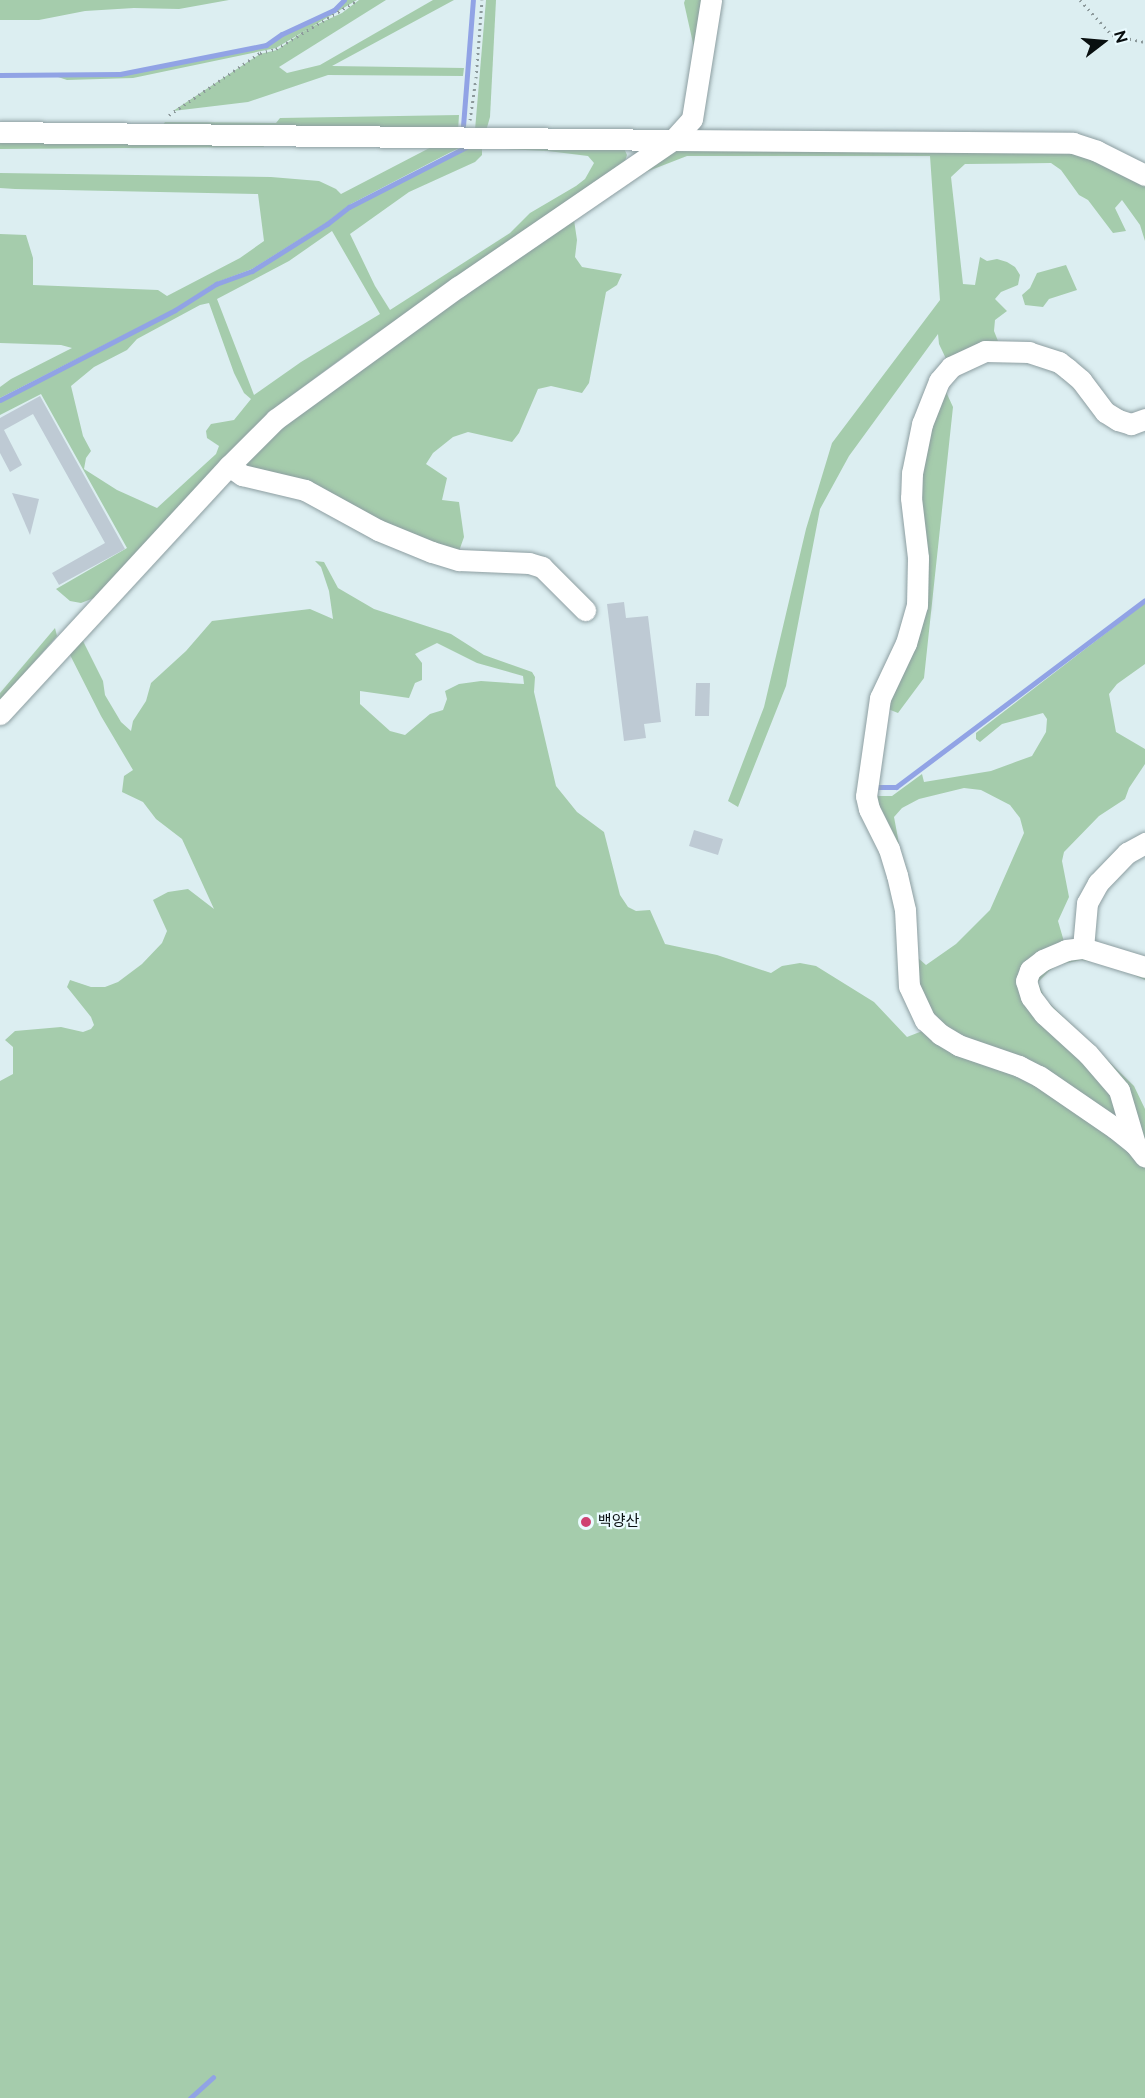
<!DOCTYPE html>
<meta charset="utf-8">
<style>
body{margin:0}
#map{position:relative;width:1145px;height:2098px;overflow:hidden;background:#dceef1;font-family:Raleway,"Noto Sans KR",sans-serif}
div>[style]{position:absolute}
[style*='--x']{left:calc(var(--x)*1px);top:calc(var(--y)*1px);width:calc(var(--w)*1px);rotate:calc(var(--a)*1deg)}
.green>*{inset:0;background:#a5ccac}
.stream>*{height:5px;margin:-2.5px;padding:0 2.5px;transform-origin:2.5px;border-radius:2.5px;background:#91a3e5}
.building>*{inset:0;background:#becad4}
.path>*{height:3px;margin-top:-1.5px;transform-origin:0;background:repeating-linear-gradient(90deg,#8c999b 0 1.5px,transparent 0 6px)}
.roads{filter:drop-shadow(0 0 2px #8d9ea1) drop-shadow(0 0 2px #8d9ea1)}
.minor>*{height:21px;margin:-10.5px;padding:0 10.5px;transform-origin:10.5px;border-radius:10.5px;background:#fff}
.dots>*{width:16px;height:16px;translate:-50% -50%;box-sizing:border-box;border:3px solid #eafbff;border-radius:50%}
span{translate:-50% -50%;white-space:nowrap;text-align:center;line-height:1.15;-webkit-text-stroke:4.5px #eafbff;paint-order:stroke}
.poi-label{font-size:15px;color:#090f10}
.left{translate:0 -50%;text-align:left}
.north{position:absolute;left:1073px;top:12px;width:60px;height:60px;-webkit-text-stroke:4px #eafbff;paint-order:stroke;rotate:74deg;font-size:16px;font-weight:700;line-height:24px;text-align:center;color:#090f10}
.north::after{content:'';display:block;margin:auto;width:21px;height:27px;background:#090f10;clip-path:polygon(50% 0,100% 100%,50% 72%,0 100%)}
</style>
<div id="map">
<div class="green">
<div style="clip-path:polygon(0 0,229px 0,179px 9px,134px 8px,85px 11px,39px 20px,0 20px)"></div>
<div style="clip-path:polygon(347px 0,357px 0,276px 48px,133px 78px,67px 80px,55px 76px,120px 76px,267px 47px,284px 35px,335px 12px)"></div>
<div style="clip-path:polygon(359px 0,386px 0,279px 67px,287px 73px,320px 65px,433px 0,454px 0,332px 66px,464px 68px,463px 76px,328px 75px,248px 102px,173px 111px,260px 54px,277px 50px,309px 28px,342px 13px)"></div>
<div style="clip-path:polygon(486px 0,496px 0,490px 117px,486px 131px,475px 130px)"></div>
<div style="clip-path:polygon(685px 0,703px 0,695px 52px,684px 3px)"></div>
<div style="clip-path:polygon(459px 115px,458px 131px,160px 129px,165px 122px,276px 123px,280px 118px)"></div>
<div style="clip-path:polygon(0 136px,261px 139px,264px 147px,0 149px)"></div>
<div style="clip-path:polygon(evenodd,441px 142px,623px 146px,627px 155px,625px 161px,353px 350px,276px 407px,94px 598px,81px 603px,70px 601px,56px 589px,127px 548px,41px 394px,0 415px,0 401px,176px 311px,216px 285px,253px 272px,327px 225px,350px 207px,466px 148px,465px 145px,449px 153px,349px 205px,326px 223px,252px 269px,215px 283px,175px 309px,0 398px,0 387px,11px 379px,72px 348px,61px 345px,0 343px,0 234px,26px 235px,33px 258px,33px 285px,158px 290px,167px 296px,240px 258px,264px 241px,258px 194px,15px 189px,0 188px,0 173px,271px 177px,319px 181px,336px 189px,341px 194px,441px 142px,482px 148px,548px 151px,588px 156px,594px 163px,585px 179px,576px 186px,530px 213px,510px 233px,390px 310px,375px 286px,350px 234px,409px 192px,475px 162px,482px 155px,482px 148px,441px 142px,332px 231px,380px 314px,301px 362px,254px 395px,217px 299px,289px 261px,332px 231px,441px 142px,209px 303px,234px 373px,244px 393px,251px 399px,234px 420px,211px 424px,206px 431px,207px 438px,219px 446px,216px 454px,157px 508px,117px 490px,84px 469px,86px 458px,91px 451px,83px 436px,71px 386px,94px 367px,127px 350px,137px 339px,200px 305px,209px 303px)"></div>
<div style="clip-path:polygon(701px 146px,947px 152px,1046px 148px,1074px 150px,1145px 185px,1145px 241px,1140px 225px,1122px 200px,1115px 208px,1126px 231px,1113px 233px,1088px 200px,1079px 195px,1061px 170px,1051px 163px,965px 164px,951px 177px,963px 284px,975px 285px,980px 257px,987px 261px,997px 259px,1007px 262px,1015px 267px,1020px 275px,1018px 285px,1001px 292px,995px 299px,1007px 311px,995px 320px,994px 331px,998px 341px,1030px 346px,1058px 355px,1085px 376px,1108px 405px,1120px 414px,1129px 417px,1145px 411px,1145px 415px,1130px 420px,1120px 417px,1107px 410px,1070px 366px,1060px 359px,1029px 349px,985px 348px,969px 353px,949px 365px,939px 344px,938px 334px,849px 456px,820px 509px,786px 686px,738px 807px,728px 801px,764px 707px,806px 529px,832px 443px,940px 300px,930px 156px,687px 156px,638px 175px,574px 220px,577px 240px,575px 257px,582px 267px,622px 274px,617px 285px,606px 292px,589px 383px,582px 393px,551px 386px,538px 389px,519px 433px,512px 442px,468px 432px,453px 437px,433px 453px,426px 464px,447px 478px,442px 500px,459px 502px,464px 537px,458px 554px,402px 536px,304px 485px,262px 473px,243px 472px,237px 463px,284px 420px,333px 383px,609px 188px,671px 148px)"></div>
<div style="clip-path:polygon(1066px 265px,1077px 290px,1049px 299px,1043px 307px,1025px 305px,1022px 295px,1030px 288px,1037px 273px)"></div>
<div style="clip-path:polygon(942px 383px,953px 407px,924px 678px,898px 713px,883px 707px,909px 644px,915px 498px)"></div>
<div style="clip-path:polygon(evenodd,315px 561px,324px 562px,338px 588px,374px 609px,451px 634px,484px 655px,532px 672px,535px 677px,534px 692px,556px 786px,577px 812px,604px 832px,620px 895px,628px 907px,636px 911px,650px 910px,665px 944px,717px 955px,771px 973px,782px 966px,800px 963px,816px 966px,874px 1002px,907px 1037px,930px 1028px,1018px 1069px,1145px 1162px,1145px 2098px,0 2098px,0 1081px,13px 1074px,13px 1047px,5px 1040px,15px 1031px,61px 1027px,83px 1032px,91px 1029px,94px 1025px,91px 1017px,67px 987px,70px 980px,91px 987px,105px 987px,118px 982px,142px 964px,162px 943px,167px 931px,153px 900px,168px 892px,188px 889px,214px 909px,182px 839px,156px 819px,143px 802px,122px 792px,124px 776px,133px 770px,101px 716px,67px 649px,80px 635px,103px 681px,105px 695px,121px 722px,131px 731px,133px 721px,146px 701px,151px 683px,186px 651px,212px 621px,310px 609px,333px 619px,329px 591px,321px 567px,315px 561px,437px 643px,477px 663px,523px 676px,524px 684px,481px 681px,459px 684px,445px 691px,447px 699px,443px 710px,430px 714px,405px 735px,390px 731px,360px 704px,360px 691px,409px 698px,415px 683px,422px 680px,422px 663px,415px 654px,437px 643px)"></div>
<div style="clip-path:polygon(1145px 603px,1145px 664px,1117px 684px,1109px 694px,1116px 732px,1145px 749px,1145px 764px,1129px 788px,1125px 799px,1099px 816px,1064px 852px,1062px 861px,1069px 897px,1058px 921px,1065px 945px,1021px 981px,1105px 1078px,1124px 1121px,928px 1017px,910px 951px,926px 965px,956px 944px,990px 910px,1024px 833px,1020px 818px,1010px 805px,981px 790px,964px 788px,919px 799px,902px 808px,894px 817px,903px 865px,870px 796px,892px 796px,922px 774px,924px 782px,991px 771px,1032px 756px,1046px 732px,1047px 719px,1043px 713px,1002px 724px,980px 742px,976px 739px,976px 733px)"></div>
<div style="clip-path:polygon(55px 628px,57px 636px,0 701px,0 693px)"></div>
<div style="clip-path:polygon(1068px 954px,1145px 972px,1145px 980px,1111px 965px,1081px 960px,1058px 965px,1049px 971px,1038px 982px,1045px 999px,1134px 1086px,1145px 1109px,1145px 1140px,1133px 1118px,1035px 995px,1034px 973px)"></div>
</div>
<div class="stream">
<div style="--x:0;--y:75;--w:120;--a:-0.5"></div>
<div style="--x:120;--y:74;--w:149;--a:-11.2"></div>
<div style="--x:266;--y:45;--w:19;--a:-35"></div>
<div style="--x:282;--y:34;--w:57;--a:-24.8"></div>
<div style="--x:334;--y:10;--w:14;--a:-45"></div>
<div style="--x:463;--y:126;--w:126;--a:-85.5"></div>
<div style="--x:0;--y:400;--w:197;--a:-27.2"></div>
<div style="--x:175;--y:310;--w:49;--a:-32.4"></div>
<div style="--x:216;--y:284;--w:38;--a:-20"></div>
<div style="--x:252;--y:271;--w:89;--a:-32.1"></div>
<div style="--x:327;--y:224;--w:28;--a:-38"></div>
<div style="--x:349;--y:207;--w:131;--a:-27.1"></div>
<div style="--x:878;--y:787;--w:18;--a:0"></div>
<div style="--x:896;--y:787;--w:311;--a:-36.9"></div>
<div style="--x:190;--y:2098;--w:31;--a:-42"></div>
</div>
<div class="building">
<div style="clip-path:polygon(40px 396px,125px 549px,59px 585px,52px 573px,105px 543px,33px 414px,4px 430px,22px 465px,10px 472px,0 453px,0 418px)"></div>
<div style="clip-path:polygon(12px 493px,39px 499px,30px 535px)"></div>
<div style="clip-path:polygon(624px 602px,626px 618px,648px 616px,661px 722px,644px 724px,646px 738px,624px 741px,607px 604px)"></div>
<div style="clip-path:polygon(696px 683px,710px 683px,709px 716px,695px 716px)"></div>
<div style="clip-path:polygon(694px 830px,723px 839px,718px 855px,689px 846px)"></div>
</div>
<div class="path">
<div style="--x:1080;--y:0;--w:47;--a:47.6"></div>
<div style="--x:1112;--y:35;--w:34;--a:12"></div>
<div style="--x:169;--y:115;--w:110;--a:-34.3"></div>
<div style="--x:260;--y:53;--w:16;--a:-14"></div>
<div style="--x:276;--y:49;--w:96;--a:-30.9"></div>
<div style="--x:470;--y:120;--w:42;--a:-81.9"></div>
<div style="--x:476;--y:78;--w:78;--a:-85.6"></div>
</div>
<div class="roads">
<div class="minor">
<div style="--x:0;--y:132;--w:673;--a:0.68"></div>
<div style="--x:673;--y:140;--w:28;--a:-48"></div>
<div style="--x:692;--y:119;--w:121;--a:-80.9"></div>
<div style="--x:1145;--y:419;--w:15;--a:160"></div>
<div style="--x:1131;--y:424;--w:14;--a:-163"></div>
<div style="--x:1118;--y:420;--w:15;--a:-148"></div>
<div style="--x:1105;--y:412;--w:40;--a:-127"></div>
<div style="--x:1081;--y:380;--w:17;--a:-140"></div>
<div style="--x:1068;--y:369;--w:11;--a:-142"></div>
<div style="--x:1059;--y:362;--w:32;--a:-162"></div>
<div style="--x:1029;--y:352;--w:44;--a:-178.7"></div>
<div style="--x:985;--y:351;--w:38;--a:155"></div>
<div style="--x:951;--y:367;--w:18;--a:131"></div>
<div style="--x:939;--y:381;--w:46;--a:111.6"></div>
<div style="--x:922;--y:424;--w:50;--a:101.5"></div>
<div style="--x:912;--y:473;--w:25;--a:92"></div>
<div style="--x:911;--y:498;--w:60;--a:83.3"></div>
<div style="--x:918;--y:558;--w:47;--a:91.2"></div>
<div style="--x:917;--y:605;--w:40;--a:106"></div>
<div style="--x:906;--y:643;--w:61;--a:115.3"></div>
<div style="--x:880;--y:698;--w:99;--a:98.1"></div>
<div style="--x:866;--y:796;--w:13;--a:77"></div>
<div style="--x:869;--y:809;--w:45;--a:63.4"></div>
<div style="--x:889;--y:849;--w:27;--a:73"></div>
<div style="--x:897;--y:875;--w:36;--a:77"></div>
<div style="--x:905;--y:910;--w:76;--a:87"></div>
<div style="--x:909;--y:986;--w:38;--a:65"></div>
<div style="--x:925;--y:1020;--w:21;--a:43"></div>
<div style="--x:940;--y:1034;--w:21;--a:31"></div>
<div style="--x:958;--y:1045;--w:65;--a:19"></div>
<div style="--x:1019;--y:1066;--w:22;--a:27"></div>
<div style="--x:1039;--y:1076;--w:92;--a:34.4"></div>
<div style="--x:1115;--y:1128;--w:26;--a:39"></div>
<div style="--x:1135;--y:1144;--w:16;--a:52"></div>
<div style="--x:229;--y:466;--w:16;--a:35"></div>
<div style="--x:242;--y:475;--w:65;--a:13.4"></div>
<div style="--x:305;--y:490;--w:83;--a:28.7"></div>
<div style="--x:378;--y:530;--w:58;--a:22.2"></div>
<div style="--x:432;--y:552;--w:28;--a:17"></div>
<div style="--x:459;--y:560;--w:70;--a:2.5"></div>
<div style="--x:529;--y:563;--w:14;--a:17"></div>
<div style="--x:542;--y:567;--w:61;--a:45"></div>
<div style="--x:0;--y:714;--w:338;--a:-47.3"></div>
<div style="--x:229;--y:466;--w:66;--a:-45"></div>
<div style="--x:276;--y:419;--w:225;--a:-36"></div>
<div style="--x:458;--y:287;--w:260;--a:-34.4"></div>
<div style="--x:673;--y:140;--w:400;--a:0.4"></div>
<div style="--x:1073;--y:143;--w:25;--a:18"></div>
<div style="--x:1097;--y:151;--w:54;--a:26.6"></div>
<div style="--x:1083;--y:948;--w:45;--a:-84.9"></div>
<div style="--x:1087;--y:903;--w:23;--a:-61"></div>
<div style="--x:1098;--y:883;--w:42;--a:-46"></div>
<div style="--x:1127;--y:853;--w:21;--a:-29"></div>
<div style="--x:1135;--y:1144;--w:56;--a:-106.5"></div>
<div style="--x:1119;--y:1090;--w:48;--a:-130.7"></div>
<div style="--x:1088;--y:1054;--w:59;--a:-137.7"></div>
<div style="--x:1044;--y:1014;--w:21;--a:-127"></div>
<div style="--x:1031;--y:997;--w:17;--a:-107"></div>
<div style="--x:1026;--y:981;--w:12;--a:-70"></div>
<div style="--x:1030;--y:970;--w:16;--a:-38"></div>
<div style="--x:1043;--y:960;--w:25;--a:-23"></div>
<div style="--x:1066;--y:950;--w:17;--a:-7"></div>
<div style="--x:1083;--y:948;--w:65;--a:17"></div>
</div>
</div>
<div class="dots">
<div style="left:586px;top:1522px;background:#cf4272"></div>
</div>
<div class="poi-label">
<span class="left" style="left:598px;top:1522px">백양산</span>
</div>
<div class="north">N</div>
</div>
